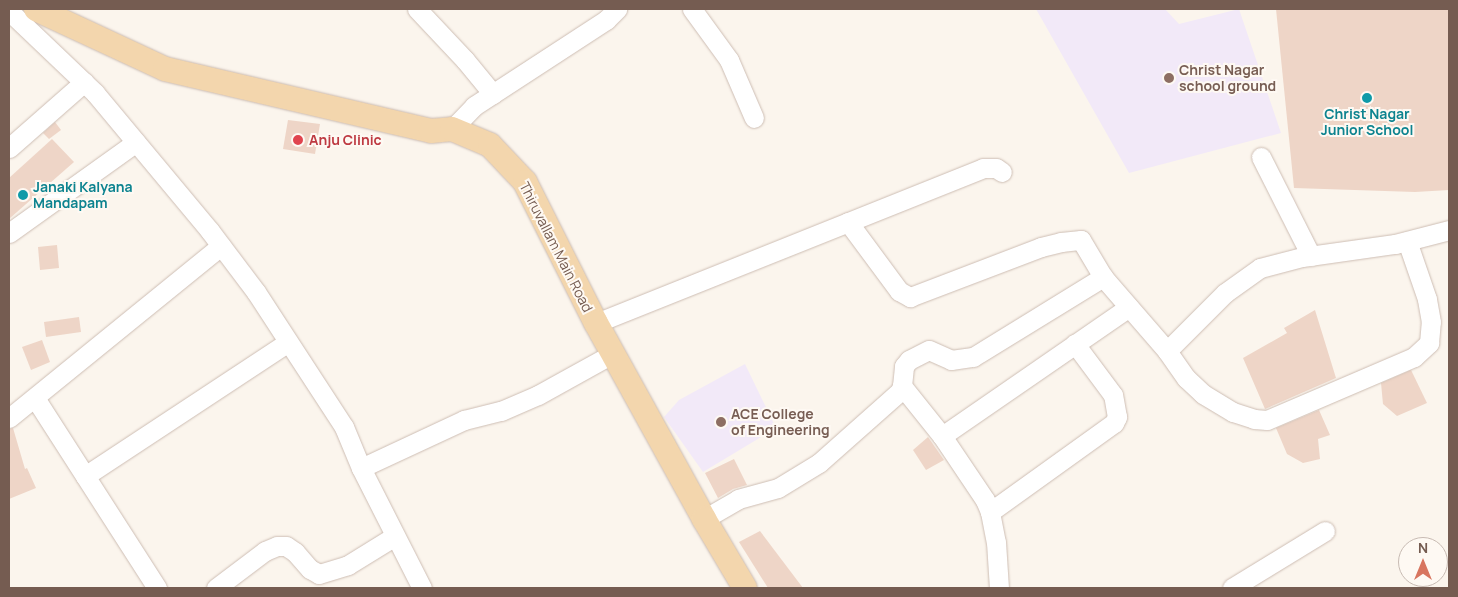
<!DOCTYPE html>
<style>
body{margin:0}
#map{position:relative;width:1458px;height:597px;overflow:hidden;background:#fbf5ed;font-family:Manrope,sans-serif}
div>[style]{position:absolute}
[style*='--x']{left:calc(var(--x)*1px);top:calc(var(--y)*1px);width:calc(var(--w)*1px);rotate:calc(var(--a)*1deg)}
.education>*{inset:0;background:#f2e9f8}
.building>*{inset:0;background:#eed5c7}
.roads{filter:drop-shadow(0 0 1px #cdbdb3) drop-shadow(0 0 1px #cdbdb3)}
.minor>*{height:19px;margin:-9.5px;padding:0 9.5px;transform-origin:9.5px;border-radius:9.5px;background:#fff}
.major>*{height:24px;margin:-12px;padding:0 12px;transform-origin:12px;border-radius:12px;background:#f3d6ad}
.dots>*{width:14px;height:14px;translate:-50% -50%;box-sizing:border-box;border:2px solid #fef9f3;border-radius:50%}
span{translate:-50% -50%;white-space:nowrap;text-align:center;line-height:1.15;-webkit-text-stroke:4px #fef9f3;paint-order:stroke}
.education-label{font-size:14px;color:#785e54;font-weight:700}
.left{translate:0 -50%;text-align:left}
.culture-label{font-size:14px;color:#0d838f;font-weight:700}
.health-label{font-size:14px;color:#be3a42;font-weight:700}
.street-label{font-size:14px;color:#755c51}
.frame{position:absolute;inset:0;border:10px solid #755c51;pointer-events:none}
.north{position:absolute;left:1398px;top:537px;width:50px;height:50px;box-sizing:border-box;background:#fef9f3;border:1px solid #c7bab2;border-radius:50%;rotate:0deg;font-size:14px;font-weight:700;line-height:20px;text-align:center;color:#755c51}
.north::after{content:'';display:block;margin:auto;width:18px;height:22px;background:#d8755f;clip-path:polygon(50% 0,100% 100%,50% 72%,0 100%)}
</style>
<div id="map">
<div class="education">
<div style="clip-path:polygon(1036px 9px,1165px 9px,1179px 24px,1239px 9px,1281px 133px,1129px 173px)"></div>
<div style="clip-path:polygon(745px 364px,776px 428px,703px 472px,664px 417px,679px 400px)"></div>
</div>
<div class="building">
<div style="clip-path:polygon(1276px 9px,1449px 9px,1449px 190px,1415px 192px,1294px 188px)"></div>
<div style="clip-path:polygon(288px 120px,320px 124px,315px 154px,283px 149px)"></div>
<div style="clip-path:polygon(55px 122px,61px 130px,49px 139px,43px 133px)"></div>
<div style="clip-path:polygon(52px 139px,74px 162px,9px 219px,9px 178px)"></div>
<div style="clip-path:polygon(57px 245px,59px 268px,40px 270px,38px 247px)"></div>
<div style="clip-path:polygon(1315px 310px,1336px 378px,1265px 409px,1243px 358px,1287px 333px,1284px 328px)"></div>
<div style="clip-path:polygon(79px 317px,81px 332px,46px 337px,44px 322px)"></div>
<div style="clip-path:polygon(42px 340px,50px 362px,31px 370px,22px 347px)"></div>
<div style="clip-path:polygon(1411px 370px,1427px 403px,1397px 416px,1383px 404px,1381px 383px)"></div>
<div style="clip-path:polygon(1319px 410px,1330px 435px,1318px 439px,1320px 459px,1303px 463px,1287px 454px,1276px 428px)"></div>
<div style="clip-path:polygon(13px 428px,25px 469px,27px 468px,36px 488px,9px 499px,9px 429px)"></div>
<div style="clip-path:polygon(928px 437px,944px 460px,926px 470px,913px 450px)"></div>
<div style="clip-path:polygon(734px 459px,747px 485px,733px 489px,718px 498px,705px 473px)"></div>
<div style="clip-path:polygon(760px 531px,803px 588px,768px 588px,739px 542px)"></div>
</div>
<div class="roads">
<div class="minor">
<div style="--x:417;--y:9;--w:70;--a:46.7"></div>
<div style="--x:465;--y:60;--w:44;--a:50.5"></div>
<div style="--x:692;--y:9;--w:63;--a:54"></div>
<div style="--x:729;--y:60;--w:63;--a:66.7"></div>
<div style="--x:9;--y:11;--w:119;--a:43.6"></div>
<div style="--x:95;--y:93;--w:180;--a:50.2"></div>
<div style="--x:210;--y:231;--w:76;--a:53"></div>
<div style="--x:256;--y:292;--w:161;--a:56.9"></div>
<div style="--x:344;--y:427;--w:44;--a:67.5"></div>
<div style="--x:361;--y:468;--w:135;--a:63.1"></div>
<div style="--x:452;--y:129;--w:32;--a:-46"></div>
<div style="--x:474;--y:106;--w:158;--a:-33.1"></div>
<div style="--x:606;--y:20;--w:16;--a:-45"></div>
<div style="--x:9;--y:148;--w:100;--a:-41.3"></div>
<div style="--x:1261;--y:157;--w:111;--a:63.2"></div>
<div style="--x:848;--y:222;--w:86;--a:53.5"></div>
<div style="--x:899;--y:291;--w:13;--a:29"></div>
<div style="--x:910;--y:297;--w:140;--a:-20.9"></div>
<div style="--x:1041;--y:247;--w:21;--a:-14"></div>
<div style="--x:1061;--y:242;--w:20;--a:-6"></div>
<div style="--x:1081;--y:240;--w:43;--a:59.3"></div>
<div style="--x:1103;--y:277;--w:98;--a:49.1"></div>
<div style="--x:1167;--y:351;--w:33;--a:55"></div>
<div style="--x:1186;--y:378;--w:23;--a:43"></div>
<div style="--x:1203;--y:394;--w:35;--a:31"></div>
<div style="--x:1233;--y:412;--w:22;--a:18"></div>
<div style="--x:1254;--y:419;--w:13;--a:4"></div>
<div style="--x:1267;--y:420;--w:160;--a:-23.2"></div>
<div style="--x:1414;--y:357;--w:21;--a:-43"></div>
<div style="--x:1429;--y:343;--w:21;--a:-85"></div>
<div style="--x:1431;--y:322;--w:23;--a:-100"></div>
<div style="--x:1427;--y:299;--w:61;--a:-109"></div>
<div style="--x:9;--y:233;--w:156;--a:-35.6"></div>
<div style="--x:596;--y:323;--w:417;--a:-21.8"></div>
<div style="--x:983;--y:168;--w:13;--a:0"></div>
<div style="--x:996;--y:168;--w:7;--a:34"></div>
<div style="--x:1167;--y:351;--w:82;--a:-45"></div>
<div style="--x:1225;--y:293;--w:43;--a:-35.5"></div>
<div style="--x:1260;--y:268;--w:43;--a:-14.7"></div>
<div style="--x:1302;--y:257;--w:94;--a:-8"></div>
<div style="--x:1395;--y:244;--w:56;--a:-14.5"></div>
<div style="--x:902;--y:386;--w:64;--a:51.3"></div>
<div style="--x:942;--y:436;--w:77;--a:56.1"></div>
<div style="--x:985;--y:500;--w:13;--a:67"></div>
<div style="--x:990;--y:512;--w:31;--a:79"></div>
<div style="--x:996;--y:542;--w:46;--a:86.3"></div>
<div style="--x:35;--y:398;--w:226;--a:57.3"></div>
<div style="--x:9;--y:418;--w:273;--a:-39.1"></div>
<div style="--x:942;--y:436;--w:227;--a:-34.6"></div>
<div style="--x:361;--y:468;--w:114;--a:-25"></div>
<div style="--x:464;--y:420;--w:38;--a:-14"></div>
<div style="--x:501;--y:411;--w:40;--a:-23.4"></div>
<div style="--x:538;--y:395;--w:85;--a:-29"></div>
<div style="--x:85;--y:476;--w:243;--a:-33.4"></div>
<div style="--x:990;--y:512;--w:153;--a:-35.7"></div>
<div style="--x:1114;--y:423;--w:7;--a:-63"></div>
<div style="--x:1117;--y:417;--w:22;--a:-100"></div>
<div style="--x:1113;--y:395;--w:64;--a:-126.7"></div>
<div style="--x:704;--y:519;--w:39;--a:-30"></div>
<div style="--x:738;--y:499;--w:41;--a:-15.4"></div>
<div style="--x:778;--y:488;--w:48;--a:-31.4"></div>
<div style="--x:819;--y:463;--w:108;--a:-41.6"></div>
<div style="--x:900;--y:391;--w:5;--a:-68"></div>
<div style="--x:902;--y:386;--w:20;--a:-84"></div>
<div style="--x:904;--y:366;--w:8;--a:-50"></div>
<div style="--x:909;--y:360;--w:22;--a:-27"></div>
<div style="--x:929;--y:350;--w:24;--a:24"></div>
<div style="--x:951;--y:360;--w:22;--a:-8"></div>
<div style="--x:973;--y:357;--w:153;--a:-31.6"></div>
<div style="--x:216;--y:588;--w:61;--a:-37.1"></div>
<div style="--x:265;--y:551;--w:13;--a:-23"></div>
<div style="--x:277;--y:546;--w:9;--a:0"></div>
<div style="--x:286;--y:546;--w:11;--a:34"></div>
<div style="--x:295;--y:552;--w:23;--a:49"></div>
<div style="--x:310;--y:569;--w:10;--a:29"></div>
<div style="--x:319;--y:574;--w:30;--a:-17"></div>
<div style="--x:348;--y:565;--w:55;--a:-31.7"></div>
<div style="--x:1232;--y:588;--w:109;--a:-31.5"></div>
</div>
<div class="major">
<div style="--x:36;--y:9;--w:142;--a:24.9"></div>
<div style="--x:165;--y:69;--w:273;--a:13.1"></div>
<div style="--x:431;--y:131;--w:21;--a:-5"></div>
<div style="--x:452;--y:129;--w:41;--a:22.8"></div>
<div style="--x:490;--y:145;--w:51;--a:46.6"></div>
<div style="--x:525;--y:182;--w:158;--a:63.3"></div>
<div style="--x:596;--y:323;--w:224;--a:61.1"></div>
<div style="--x:704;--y:519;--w:80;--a:59.3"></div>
</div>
</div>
<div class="dots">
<div style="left:1169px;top:78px;background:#8d6e63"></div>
<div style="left:1367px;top:98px;background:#0f9aa8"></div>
<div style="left:298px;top:140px;background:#e0444e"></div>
<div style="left:23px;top:195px;background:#0f9aa8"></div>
<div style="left:721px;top:422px;background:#8d6e63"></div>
</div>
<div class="education-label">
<span class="left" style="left:1179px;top:78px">Christ Nagar<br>school ground</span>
<span class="left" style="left:731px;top:422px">ACE College<br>of Engineering</span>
</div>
<div class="culture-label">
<span style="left:1367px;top:122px">Christ Nagar<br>Junior School</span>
<span class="left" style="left:33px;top:195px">Janaki Kalyana<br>Mandapam</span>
</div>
<div class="health-label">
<span class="left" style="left:309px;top:140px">Anju Clinic</span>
</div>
<div class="street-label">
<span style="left:556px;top:247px;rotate:63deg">Thiruvallam Main Road</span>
</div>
<div class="frame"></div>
<div class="north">N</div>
</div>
